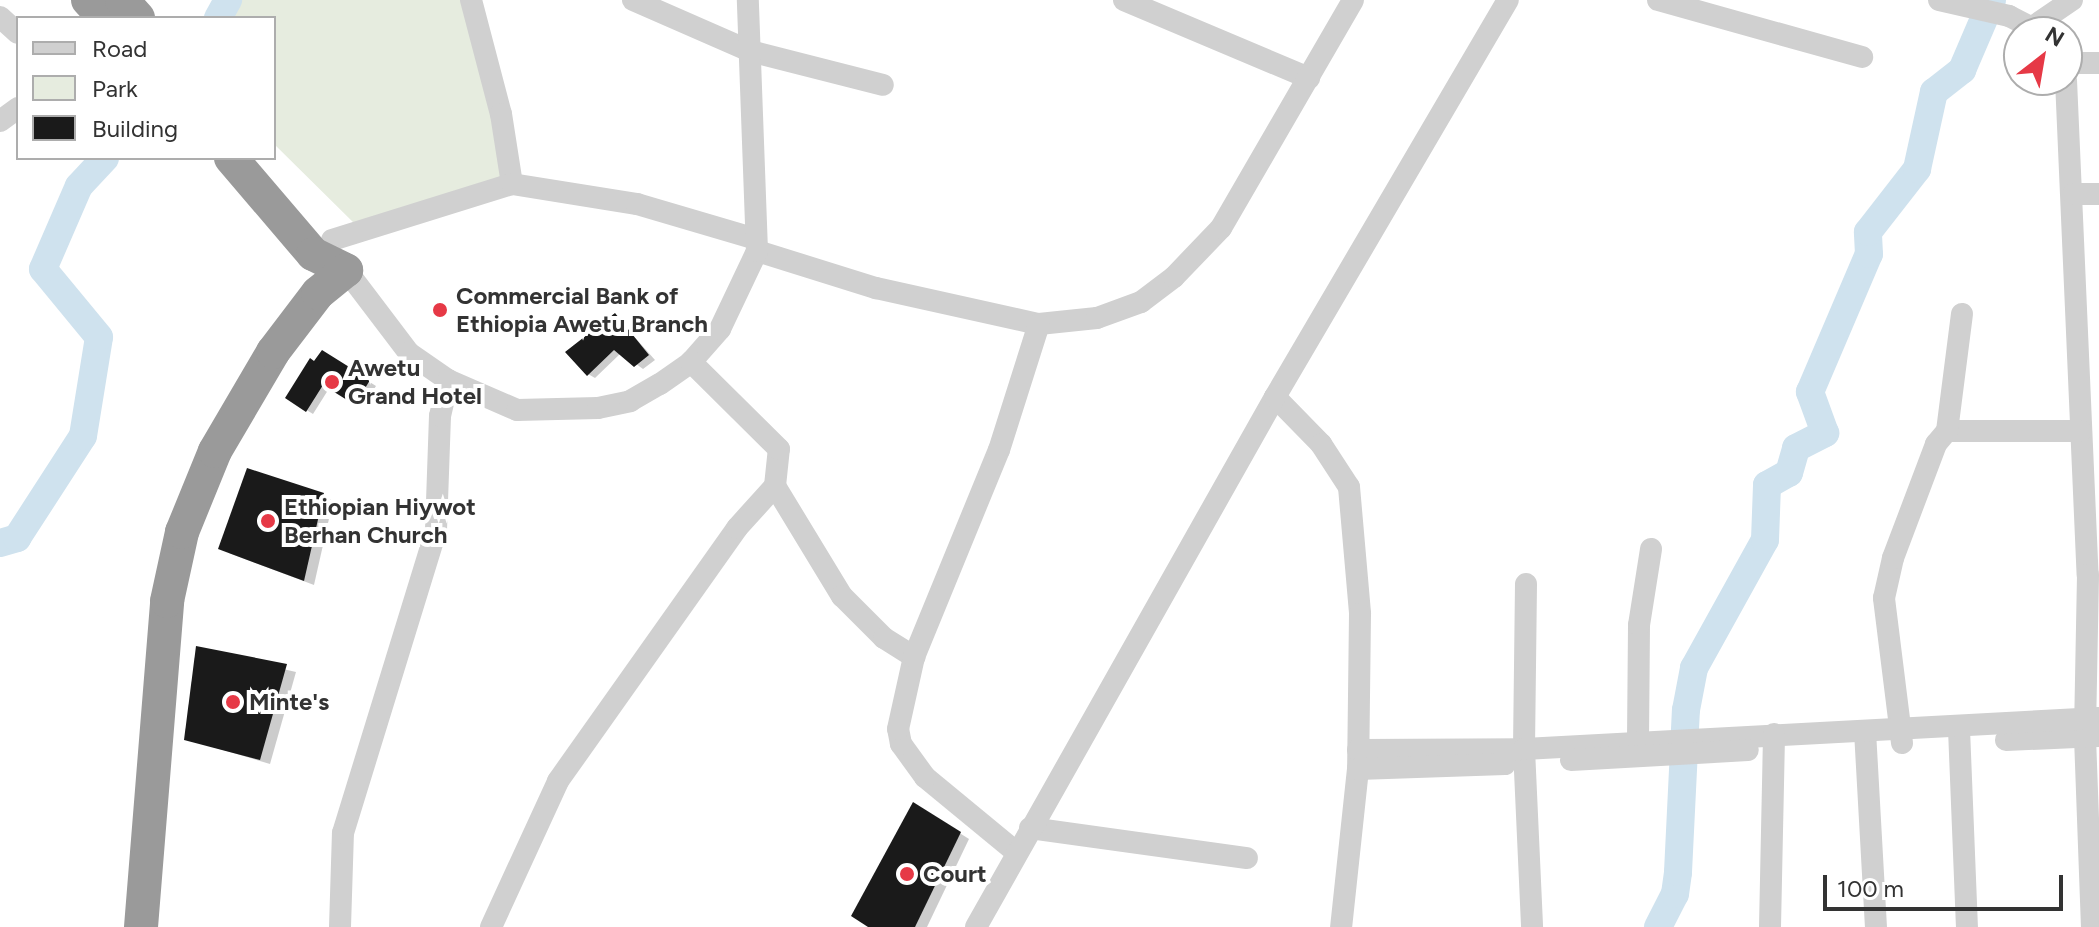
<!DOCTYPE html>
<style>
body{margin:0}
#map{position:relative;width:2099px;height:927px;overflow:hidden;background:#fff;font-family:Figtree,sans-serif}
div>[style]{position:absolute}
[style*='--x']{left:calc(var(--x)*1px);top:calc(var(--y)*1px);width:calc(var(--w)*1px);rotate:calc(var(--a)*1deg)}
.green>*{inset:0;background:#e6ecdf}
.shadow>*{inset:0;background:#0003}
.river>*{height:28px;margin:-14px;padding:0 14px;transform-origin:14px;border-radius:14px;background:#cfe2ee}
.building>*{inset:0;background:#1a1a1a}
.minor>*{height:22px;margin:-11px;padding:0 11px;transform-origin:11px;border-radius:11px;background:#d0d0d0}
.highway>*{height:34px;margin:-17px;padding:0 17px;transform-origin:17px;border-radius:17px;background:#9a9a9a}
.dots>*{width:22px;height:22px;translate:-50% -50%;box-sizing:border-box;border:4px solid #fff;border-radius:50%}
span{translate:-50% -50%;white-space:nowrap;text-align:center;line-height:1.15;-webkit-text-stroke:8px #fff;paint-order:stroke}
.poi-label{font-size:24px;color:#333;font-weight:700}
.left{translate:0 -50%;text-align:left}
.legend{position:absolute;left:16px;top:16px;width:260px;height:144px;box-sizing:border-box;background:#fff;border:2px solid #adadad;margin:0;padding:10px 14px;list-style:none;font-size:24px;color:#333}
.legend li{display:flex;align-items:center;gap:16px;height:40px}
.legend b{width:40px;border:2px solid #adadad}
.north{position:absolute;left:2003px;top:16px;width:80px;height:80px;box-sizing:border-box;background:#fff;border:2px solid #adadad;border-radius:50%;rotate:31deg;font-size:22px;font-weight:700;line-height:32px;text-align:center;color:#333}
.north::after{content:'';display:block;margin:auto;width:28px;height:36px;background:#e63946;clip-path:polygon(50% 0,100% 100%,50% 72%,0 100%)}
.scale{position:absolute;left:1823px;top:875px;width:240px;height:36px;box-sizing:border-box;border:4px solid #333;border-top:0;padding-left:10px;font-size:24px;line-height:28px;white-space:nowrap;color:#333;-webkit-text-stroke:6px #fff;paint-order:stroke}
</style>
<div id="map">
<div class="green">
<div style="clip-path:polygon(237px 0,478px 0,524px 191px,359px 228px,274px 144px,274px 18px,218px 18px)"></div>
</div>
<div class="shadow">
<div style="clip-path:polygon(615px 315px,655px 360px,643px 369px,621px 353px,595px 378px,588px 374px)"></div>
<div style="clip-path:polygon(322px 352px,376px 386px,363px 407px,330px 387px,313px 414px,287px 398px)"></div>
<div style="clip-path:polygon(323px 495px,333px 501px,314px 585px,229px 553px)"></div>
<div style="clip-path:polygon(198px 649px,296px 672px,270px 764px,186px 739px)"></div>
<div style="clip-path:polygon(914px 804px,969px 839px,927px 927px,871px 927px)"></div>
</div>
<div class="river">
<div style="--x:218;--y:18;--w:21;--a:-61"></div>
<div style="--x:0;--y:543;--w:18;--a:-16"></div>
<div style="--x:17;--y:538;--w:121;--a:-57.1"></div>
<div style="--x:83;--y:436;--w:100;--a:-80.8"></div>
<div style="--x:99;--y:337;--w:88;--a:-129.5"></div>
<div style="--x:43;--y:269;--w:90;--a:-66.6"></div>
<div style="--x:79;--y:186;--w:38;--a:-47"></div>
<div style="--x:1658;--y:927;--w:37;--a:-63"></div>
<div style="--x:1675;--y:894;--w:22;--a:-82"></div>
<div style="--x:1678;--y:872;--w:162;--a:-87.2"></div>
<div style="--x:1686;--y:710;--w:43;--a:-79.2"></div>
<div style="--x:1694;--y:668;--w:146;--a:-61"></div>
<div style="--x:1765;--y:540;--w:55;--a:-87.9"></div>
<div style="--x:1767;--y:485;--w:25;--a:-29"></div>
<div style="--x:1789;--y:473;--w:26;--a:-74"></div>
<div style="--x:1796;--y:448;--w:33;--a:-27"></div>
<div style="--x:1825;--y:433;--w:44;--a:-110.1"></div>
<div style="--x:1810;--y:392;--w:150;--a:-66.9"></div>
<div style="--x:1869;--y:254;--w:22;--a:-93"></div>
<div style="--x:1868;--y:232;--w:80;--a:-52.1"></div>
<div style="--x:1917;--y:169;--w:79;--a:-77.6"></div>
<div style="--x:1934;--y:92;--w:36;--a:-38"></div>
<div style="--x:1962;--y:70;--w:76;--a:-66.8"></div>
</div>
<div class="building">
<div style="clip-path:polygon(615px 313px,649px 355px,634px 367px,614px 350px,587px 376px,565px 352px)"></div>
<div style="clip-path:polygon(322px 350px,370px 380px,355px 405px,323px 385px,306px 412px,285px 398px,310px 358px,314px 361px)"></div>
<div style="clip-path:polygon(247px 468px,324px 493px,304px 581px,218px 549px)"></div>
<div style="clip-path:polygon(196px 646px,287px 664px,260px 760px,184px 740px)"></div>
<div style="clip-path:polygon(913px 802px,961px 832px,915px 927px,868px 927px,851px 916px)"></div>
</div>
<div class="minor">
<div style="--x:471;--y:0;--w:118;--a:75.3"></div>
<div style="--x:501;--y:114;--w:71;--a:81.1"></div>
<div style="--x:633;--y:0;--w:128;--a:23.6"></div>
<div style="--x:750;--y:51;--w:137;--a:14.3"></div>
<div style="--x:1124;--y:0;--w:201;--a:22.9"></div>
<div style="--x:1658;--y:0;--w:212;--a:15.6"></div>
<div style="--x:1939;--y:0;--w:72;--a:12.9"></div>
<div style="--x:2009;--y:16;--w:35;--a:27"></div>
<div style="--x:0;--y:17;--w:24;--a:42"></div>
<div style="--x:2034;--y:26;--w:46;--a:-34.4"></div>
<div style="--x:2067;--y:63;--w:32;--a:0"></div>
<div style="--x:2066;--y:80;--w:495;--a:87.5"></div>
<div style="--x:2088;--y:575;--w:162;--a:91.1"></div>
<div style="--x:2085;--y:737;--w:190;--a:87.9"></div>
<div style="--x:0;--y:121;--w:22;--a:-36"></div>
<div style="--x:2074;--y:194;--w:25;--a:0"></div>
<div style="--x:332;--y:240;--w:189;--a:-17.3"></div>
<div style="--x:512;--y:184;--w:127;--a:9.1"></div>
<div style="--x:637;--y:204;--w:124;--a:16.4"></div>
<div style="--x:757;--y:251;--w:125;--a:17.3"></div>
<div style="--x:876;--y:288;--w:167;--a:12.5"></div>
<div style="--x:1039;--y:324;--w:58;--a:-5.9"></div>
<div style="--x:1097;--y:318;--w:47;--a:-20"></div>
<div style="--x:1141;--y:302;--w:41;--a:-37.1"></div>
<div style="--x:1174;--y:277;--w:68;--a:-46.2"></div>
<div style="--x:1221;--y:228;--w:263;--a:-59.9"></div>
<div style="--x:346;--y:270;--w:104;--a:52.8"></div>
<div style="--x:409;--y:353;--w:47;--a:34.7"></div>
<div style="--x:448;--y:380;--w:75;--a:23.5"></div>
<div style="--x:517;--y:410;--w:81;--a:-1.4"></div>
<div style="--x:598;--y:408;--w:33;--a:-12"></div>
<div style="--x:630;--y:401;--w:34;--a:-30"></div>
<div style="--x:660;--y:384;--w:38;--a:-35"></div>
<div style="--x:691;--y:362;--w:44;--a:-48.7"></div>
<div style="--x:720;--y:329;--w:86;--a:-64.6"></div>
<div style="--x:757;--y:251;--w:251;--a:-92.1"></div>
<div style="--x:1275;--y:397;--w:66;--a:45.6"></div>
<div style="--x:1321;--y:444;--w:51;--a:56.9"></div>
<div style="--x:1349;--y:487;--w:127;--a:85"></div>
<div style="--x:1360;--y:614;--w:155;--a:90.7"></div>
<div style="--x:1358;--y:769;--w:159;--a:96.1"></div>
<div style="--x:1947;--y:431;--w:133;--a:0"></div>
<div style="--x:775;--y:486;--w:129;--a:58.7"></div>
<div style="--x:842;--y:596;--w:59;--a:45"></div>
<div style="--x:884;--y:638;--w:36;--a:32"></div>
<div style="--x:1526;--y:584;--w:165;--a:90.7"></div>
<div style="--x:1524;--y:749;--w:178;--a:87.4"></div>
<div style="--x:1959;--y:729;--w:198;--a:87.7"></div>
<div style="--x:1865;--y:731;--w:196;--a:86.8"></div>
<div style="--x:1638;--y:740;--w:115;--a:-89.5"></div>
<div style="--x:1639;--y:625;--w:77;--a:-81"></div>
<div style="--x:2006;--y:740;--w:93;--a:-2.5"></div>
<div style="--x:1902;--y:743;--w:146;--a:-97.1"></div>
<div style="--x:1884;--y:598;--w:41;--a:-77.3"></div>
<div style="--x:1893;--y:558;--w:122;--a:-69.3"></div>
<div style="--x:1936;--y:444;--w:17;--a:-50"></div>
<div style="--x:1947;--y:431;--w:118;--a:-82.7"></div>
<div style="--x:1358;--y:750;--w:166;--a:-0.3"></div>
<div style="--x:1524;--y:749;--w:575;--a:-3.09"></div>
<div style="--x:1571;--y:760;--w:177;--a:-3.2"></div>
<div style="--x:1358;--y:769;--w:147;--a:-1.9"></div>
<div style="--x:1030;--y:828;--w:219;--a:7.9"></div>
<div style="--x:1016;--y:852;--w:118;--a:-140.5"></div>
<div style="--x:925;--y:777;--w:41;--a:-126"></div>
<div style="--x:901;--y:744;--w:15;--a:-101"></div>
<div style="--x:898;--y:729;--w:74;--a:-77.5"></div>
<div style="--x:914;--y:657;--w:224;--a:-67.7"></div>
<div style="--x:999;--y:450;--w:132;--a:-72.4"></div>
<div style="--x:340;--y:927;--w:94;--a:-88.2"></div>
<div style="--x:343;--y:833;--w:317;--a:-72.9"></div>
<div style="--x:436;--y:530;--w:114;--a:-88"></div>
<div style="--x:440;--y:416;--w:37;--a:-77"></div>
<div style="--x:491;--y:927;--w:161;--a:-65.3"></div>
<div style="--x:558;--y:781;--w:310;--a:-54.7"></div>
<div style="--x:737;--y:528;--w:57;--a:-47.9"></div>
<div style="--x:775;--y:486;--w:37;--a:-84"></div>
<div style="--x:779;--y:449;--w:124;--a:-135.3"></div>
<div style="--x:976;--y:927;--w:609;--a:-60.57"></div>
<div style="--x:1275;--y:397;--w:460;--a:-59.6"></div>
<div style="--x:1770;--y:927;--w:193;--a:-88.8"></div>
</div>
<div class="highway">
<div style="--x:88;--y:0;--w:25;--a:47"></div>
<div style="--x:122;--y:0;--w:24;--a:48"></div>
<div style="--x:231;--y:158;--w:126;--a:49.5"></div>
<div style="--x:313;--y:254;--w:37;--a:26"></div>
<div style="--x:141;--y:927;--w:327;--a:-85.4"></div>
<div style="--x:167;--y:601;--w:71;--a:-77.7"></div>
<div style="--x:182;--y:532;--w:87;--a:-67.8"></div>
<div style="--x:215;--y:451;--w:115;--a:-59.6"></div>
<div style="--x:273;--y:352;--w:74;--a:-52.7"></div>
<div style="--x:318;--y:293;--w:36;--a:-39"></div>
</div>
<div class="dots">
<div style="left:440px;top:310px;background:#e63946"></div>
<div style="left:332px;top:382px;background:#e63946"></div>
<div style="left:268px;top:521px;background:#e63946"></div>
<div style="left:233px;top:702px;background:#e63946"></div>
<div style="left:907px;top:874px;background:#e63946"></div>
</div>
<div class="poi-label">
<span class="left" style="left:456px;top:310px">Commercial Bank of<br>Ethiopia Awetu Branch</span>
<span class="left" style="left:348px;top:382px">Awetu<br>Grand Hotel</span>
<span class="left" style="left:284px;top:521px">Ethiopian Hiywot<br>Berhan Church</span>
<span class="left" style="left:249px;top:702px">Minte's</span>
<span class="left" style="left:923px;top:874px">Court</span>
</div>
<ul class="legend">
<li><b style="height:10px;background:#d0d0d0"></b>Road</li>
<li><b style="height:22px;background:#e6ecdf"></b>Park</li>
<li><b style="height:22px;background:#1a1a1a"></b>Building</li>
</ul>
<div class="north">N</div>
<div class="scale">100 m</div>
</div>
